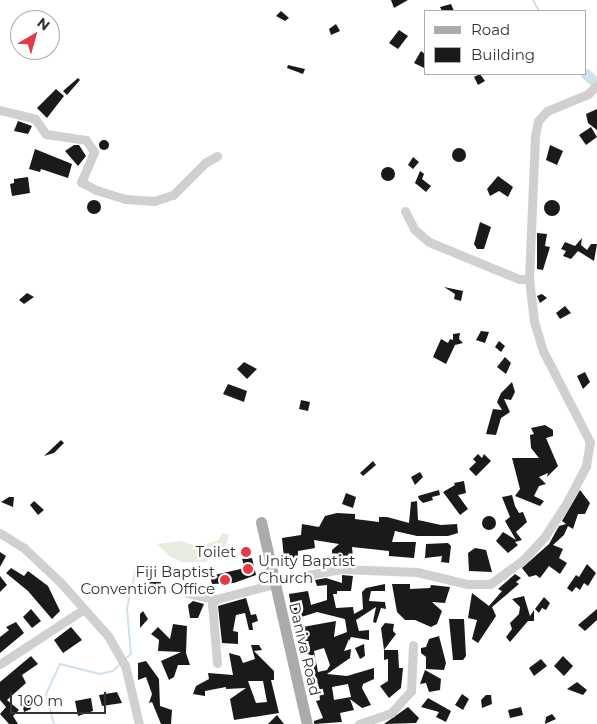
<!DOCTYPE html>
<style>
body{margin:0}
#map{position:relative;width:597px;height:724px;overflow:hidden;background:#fff;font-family:Montserrat,sans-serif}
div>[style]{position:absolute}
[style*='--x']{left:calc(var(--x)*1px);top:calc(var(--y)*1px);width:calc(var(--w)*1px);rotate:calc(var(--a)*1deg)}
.green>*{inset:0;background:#e6ecdf}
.stream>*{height:2px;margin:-1px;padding:0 1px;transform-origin:1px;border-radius:1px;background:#cfe2ee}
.river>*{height:11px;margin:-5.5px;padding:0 5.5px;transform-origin:5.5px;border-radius:5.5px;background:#cfe2ee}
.building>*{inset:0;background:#1a1a1a}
.round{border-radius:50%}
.minor>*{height:9px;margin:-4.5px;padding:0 4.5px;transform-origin:4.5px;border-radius:4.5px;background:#d0d0d0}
.major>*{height:11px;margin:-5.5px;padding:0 5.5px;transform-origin:5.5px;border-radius:5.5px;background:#ababab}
.dots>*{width:14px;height:14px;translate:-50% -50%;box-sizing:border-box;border:2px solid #fff;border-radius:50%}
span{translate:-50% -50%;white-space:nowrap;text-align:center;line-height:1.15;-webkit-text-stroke:5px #fff;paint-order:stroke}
.poi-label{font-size:15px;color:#333}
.right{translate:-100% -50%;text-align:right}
.left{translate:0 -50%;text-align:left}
.street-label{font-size:15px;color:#333}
.legend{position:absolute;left:424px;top:10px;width:162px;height:65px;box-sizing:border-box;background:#fff;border:1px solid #adadad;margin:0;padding:6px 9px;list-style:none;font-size:15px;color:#333}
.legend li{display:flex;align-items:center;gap:10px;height:25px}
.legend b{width:25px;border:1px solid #adadad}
.north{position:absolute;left:10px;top:10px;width:50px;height:50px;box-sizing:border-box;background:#fff;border:1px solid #adadad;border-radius:50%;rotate:38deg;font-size:14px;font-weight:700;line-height:20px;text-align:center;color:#333}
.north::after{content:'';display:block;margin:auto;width:18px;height:22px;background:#e63946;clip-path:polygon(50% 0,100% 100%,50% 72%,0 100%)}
.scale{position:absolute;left:10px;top:692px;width:96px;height:22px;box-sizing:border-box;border:2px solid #333;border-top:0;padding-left:6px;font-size:15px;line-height:18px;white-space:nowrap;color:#333;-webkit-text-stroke:4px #fff;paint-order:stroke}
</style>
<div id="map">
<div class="green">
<div style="clip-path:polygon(223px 533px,229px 535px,225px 548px,206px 562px,182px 562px,169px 556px,157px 544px,181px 541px,198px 547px,218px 540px)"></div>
</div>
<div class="stream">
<div style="--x:533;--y:0;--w:13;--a:61"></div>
<div style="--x:125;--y:659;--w:8;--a:-40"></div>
<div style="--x:131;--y:654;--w:46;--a:-95"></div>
<div style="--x:127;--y:608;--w:40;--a:-77"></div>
<div style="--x:54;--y:724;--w:31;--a:-105"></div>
<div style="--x:46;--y:694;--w:33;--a:-65"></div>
<div style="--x:60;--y:664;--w:41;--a:14"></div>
<div style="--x:100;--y:674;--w:13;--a:-13"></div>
<div style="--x:113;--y:671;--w:10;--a:-45"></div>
</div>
<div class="river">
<div style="--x:586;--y:74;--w:15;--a:42"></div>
</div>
<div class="building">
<div style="clip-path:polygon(391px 0,408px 0,394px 8px)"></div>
<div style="clip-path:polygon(451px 4px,454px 11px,442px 11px,440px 7px)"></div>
<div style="clip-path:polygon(281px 11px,289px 18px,285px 21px,276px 16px)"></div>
<div style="clip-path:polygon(336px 24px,340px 31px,331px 35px,329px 29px)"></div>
<div style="clip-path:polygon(399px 30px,408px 36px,398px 49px,389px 43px)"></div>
<div style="clip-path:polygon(421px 51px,426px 55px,424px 68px,414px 63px)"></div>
<div style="clip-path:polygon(288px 65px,305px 69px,303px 74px,287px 68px)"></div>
<div style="clip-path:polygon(480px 74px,485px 81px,478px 85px,474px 77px)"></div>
<div style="clip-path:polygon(78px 78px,80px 80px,67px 95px,63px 91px)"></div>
<div style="clip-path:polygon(56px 89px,64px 96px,47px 118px,37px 108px)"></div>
<div style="clip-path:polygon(597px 109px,597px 130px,588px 123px,586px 114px)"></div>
<div style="clip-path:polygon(18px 121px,32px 126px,28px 134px,14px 131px)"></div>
<div style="clip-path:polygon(591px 127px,597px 137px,586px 145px,579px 135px)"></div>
<div class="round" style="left:99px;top:140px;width:10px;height:10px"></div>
<div style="clip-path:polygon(74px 145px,79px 145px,86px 156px,78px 166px,65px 151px)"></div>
<div style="clip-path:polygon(550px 145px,563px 151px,557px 165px,546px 160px)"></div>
<div class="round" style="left:452px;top:148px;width:14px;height:14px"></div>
<div style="clip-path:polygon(35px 149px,72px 164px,68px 178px,41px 169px,40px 172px,29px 169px)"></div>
<div style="clip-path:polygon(413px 157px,419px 162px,413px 169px,408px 165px)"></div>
<div class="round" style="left:381px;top:167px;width:14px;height:14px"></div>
<div style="clip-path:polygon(420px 171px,424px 174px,422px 179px,431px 186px,426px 192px,415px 183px)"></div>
<div style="clip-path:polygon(498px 176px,513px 187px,508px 197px,499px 191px,490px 196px,487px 189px)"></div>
<div style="clip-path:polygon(28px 177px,30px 193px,12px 196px,10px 184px,14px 183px,14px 179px)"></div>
<div class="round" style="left:544px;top:200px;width:16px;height:16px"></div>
<div class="round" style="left:87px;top:200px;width:14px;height:14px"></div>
<div style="clip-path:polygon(480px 222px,491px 227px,484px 249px,477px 249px,474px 244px)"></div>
<div style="clip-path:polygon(537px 233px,547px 234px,545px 246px,550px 247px,543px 270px,537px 269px)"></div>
<div style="clip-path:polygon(582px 238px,581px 245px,587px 250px,591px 244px,597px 244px,594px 261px,578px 251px,571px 259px,563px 256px,566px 251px,561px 249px,565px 242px,575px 246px)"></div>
<div style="clip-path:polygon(444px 287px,463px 291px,461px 301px,454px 299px,455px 294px)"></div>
<div style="clip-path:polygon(27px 293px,34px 297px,24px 304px,19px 300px)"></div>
<div style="clip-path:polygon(542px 294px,547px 298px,540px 303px,537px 296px)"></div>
<div style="clip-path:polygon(565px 306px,571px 313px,560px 319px,556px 313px)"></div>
<div style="clip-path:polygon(481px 331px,489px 332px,485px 343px,476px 340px)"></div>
<div style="clip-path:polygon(460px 333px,459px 339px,463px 343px,455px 345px,446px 364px,433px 357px,441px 339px,448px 343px,450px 339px,453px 340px,453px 334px)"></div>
<div style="clip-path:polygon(499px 341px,505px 346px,501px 352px,495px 347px)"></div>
<div style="clip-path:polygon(505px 357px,511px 363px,506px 374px,497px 367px)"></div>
<div style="clip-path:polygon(244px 362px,257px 369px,247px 379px,237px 369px)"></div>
<div style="clip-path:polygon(585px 372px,590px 382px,583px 389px,577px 376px)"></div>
<div style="clip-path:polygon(512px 382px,515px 392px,511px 400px,504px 399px,510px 412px,501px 418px,496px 435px,486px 434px,493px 409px,502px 410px,497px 402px,501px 393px)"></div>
<div style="clip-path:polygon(228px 384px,247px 391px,244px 402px,223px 394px)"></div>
<div style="clip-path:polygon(301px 400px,310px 402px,308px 411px,299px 409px)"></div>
<div style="clip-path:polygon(545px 425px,553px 430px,553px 436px,546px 438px,558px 466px,547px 477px,548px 473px,539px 477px,546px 484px,539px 486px,534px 496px,544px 501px,540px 506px,515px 496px,520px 489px,512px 458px,539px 458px,531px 448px,530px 435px,534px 434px,531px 428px)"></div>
<div style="clip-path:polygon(61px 440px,64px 443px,54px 453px,44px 456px)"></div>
<div style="clip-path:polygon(478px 454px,482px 458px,484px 454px,491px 461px,476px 476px,469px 469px,476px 462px,473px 459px)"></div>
<div style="clip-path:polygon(373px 461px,376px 465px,363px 476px,360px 473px)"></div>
<div style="clip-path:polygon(420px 472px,423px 477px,415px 485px,411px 477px)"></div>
<div style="clip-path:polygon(464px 481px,466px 493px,458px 495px,468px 509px,460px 515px,443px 492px,455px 485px,454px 483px)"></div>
<div style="clip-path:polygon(439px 490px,440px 495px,432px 497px,433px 500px,423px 503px,419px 499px,418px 496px)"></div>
<div style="clip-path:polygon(580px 490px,590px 503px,585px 514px,578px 514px,573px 529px,568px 526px,564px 535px,553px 545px,563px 549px,559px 558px,567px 563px,560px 574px,549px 566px,540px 578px,536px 575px,529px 577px,522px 568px,549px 544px,559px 526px,566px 524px,562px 521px)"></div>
<div style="clip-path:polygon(346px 493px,356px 497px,353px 508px,342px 504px)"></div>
<div style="clip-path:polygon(512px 495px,515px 506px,519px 513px,523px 512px,527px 522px,516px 532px,522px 540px,515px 542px,518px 545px,508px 553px,496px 541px,503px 532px,516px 540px,505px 521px,510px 517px,502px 497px)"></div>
<div style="clip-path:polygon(9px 497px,14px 497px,13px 507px,1px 502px)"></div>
<div style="clip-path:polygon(34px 501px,44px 510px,38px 515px,30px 505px)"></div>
<div style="clip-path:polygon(417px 501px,418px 520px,441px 525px,457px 524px,458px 533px,448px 536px,417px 536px,395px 531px,392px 542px,416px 542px,414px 558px,389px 556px,389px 551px,352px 547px,353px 557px,336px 558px,332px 556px,332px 550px,339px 544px,314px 540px,315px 548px,298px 551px,298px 557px,284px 559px,282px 538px,301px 535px,302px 524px,319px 527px,325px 516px,337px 513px,355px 514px,355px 519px,379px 522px,379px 517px,387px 517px,409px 523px,411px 502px)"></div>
<div class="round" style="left:482px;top:516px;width:14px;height:14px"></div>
<div style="clip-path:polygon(448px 543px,451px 546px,449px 563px,441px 562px,442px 556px,425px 558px,426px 544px)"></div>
<div style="clip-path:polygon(475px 548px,486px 550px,492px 572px,469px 571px,468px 553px)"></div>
<div style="clip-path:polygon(0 552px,6px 556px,0 567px)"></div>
<div style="clip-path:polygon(252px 558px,256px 575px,234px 583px,212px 584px,210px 576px,245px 568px,242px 559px)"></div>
<div style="clip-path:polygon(587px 564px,596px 573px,588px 586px,584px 583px,580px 590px,576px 587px,572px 592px,567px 588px,576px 575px,579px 577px)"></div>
<div style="clip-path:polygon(11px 568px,24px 576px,28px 571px,48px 586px,60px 611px,52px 619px,28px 591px,6px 573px)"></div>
<div style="clip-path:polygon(515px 574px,521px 578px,516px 582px,519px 584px,492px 607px,496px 616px,478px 643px,472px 639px,477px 620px,468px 618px,472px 593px,489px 606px,502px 591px,498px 589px)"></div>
<div style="clip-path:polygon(evenodd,342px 575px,353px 576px,351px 591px,337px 591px,337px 594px,333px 594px,336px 608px,353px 607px,354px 614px,363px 609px,362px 592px,366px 588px,385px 584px,385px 591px,371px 591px,369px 601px,385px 602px,386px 609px,381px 608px,376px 623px,373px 622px,376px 607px,356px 620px,359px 631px,369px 630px,369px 640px,351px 637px,349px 641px,349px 639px,344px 651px,351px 649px,350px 658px,327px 674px,347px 676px,374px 668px,374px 679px,363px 684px,362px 688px,371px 705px,362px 708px,350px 699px,354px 710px,340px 713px,342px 722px,314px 724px,314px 721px,323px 718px,316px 701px,320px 700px,318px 683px,310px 684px,308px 674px,315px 672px,309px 666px,308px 654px,299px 655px,298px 649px,302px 649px,297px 628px,336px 621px,334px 637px,347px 632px,345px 619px,317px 612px,295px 619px,288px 607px,291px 607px,289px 594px,308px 591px,311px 605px,327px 600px,327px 585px,317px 586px,315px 580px,326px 578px,342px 583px,342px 575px,324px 648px,330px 665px,327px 670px,318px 672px,314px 651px,324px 648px,342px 575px,348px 684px,351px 697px,334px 700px,332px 687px,348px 684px)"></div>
<div style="clip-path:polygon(0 576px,7px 585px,0 592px)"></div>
<div style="clip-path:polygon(149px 582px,161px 582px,160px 593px,156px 596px)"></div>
<div style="clip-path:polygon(392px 584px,410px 584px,410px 589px,430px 588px,431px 585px,450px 587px,445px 603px,432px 602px,442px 611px,437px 624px,431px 627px,415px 620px,405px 620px,397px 612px)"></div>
<div style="clip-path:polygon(524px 596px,530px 616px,534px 610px,534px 621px,528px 621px,510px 642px,506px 637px,512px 629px,510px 623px,519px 614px,520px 607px,512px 599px)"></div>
<div style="clip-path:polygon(544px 597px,550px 603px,546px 610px,542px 608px,539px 613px,535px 609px)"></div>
<div style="clip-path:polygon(246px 598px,251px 615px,256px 614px,258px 621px,252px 623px,253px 630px,249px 630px,245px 613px,236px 615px,233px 631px,238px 632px,238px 644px,222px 643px,218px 606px)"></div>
<div style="clip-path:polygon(193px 601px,204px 604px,198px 618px,190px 618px,188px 605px)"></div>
<div style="clip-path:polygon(31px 609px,41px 621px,32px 628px,23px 617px)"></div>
<div style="clip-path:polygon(597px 609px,597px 620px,585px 631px,578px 625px)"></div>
<div style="clip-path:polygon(143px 611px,148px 619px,140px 628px,140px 614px)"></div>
<div style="clip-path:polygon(449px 619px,464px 619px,466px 656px,463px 660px,453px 660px)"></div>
<div style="clip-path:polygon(16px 622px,24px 633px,0 653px,0 637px,9px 630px,6px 627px)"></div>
<div style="clip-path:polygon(385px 623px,394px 624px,393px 631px,396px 634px,384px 650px,381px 628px)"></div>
<div style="clip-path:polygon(173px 624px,187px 626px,186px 653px,190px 665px,178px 665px,174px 677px,169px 680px,161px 661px,181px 652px,158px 651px,159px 640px,151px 634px,158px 627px,170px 639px)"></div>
<div style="clip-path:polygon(71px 627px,82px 640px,63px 653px,54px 640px)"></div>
<div style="clip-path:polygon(439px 636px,446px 663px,444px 670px,426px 669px,426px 657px,421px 653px,421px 648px,426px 647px,429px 639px)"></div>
<div style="clip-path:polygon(364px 644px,365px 656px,360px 659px,355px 648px)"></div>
<div style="clip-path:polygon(evenodd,251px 645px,259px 645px,262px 650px,254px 651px,274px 671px,274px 680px,271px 680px,279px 713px,234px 720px,230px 699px,246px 688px,226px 689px,226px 687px,205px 691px,205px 696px,193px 694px,196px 686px,209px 679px,208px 673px,233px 675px,229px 653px,240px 656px,243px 663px,255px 659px,251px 645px,248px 681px,263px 681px,267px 702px,256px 703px,248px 681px)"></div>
<div style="clip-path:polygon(384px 650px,398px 650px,399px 668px,403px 668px,401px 688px,389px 698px,380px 686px,388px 681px,388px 659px,384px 660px)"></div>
<div style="clip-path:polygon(31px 656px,38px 664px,22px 675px,26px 683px,7px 700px,19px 710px,13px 716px,18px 724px,9px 724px,0 714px,6px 707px,0 700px,0 682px)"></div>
<div style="clip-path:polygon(563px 656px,573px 666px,564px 676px,554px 666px)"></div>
<div style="clip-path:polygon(541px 659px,547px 666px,534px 676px,529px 668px)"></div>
<div style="clip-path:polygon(146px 661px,159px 679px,160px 706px,172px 710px,171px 724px,161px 724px,152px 702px,149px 703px,152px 694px,146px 677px,138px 680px,138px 663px)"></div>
<div style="clip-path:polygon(425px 670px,441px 679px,440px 690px,429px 692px,426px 683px,420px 684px)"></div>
<div style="clip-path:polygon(577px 682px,587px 690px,583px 695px,567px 689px)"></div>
<div style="clip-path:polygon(117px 692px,122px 703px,102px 706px,99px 695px)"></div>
<div style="clip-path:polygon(462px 694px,469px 699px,463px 710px,455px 705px)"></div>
<div style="clip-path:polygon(486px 695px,491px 695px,492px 704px,482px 708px,481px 700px)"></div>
<div style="clip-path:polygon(91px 698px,93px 711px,78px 716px,75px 701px)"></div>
<div style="clip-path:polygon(428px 698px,451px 711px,446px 722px,436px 717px,439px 712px,421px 707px)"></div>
<div style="clip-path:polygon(30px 700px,31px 709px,24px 712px,22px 703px)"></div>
<div style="clip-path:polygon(408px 707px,419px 718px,416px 723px,384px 724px)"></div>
<div style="clip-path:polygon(521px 707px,523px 715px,510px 718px,508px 710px)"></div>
<div style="clip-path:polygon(552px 714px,556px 719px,545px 724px,546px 717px)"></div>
<div style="clip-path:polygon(277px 715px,284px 724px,268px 724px)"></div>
</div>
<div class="minor">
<div style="--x:0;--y:110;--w:36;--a:14"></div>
<div style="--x:35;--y:119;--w:19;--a:54"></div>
<div style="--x:46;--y:134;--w:40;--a:8.5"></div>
<div style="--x:86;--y:140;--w:14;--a:56"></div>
<div style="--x:94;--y:152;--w:33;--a:113"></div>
<div style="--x:81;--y:182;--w:17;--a:28"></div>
<div style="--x:96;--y:190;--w:30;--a:17"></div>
<div style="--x:125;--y:199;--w:29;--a:4"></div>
<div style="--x:154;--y:201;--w:20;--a:-18"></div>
<div style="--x:173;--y:195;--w:45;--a:-45"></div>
<div style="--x:205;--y:163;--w:14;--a:-30"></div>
<div style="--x:405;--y:211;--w:20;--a:63"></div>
<div style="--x:414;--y:229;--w:20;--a:41"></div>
<div style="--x:429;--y:242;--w:97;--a:22.3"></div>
<div style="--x:519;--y:279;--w:10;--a:0"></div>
<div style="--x:0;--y:533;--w:28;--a:32"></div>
<div style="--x:24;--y:548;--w:51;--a:43.4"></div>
<div style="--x:61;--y:583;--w:71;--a:48.4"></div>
<div style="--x:108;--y:636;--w:34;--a:60"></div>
<div style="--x:125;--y:665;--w:61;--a:76.7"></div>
<div style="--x:274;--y:581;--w:68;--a:-10.2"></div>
<div style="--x:341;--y:569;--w:76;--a:2.3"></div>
<div style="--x:417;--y:572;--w:51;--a:13.5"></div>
<div style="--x:467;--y:584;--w:23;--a:0"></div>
<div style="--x:490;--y:584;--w:41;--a:-36"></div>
<div style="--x:523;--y:560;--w:33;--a:-47"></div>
<div style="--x:545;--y:536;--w:38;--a:-57"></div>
<div style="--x:566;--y:504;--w:43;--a:-62.2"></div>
<div style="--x:586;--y:466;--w:24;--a:-81"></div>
<div style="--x:590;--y:442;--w:102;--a:-117.3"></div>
<div style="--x:543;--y:351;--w:31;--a:-107"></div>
<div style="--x:534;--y:321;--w:42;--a:-96.8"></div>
<div style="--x:529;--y:279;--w:143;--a:-87.6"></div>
<div style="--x:535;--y:136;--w:15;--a:-79"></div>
<div style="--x:538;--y:121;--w:13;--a:-48"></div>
<div style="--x:547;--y:111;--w:44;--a:-22.5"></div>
<div style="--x:588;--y:94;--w:13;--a:-45"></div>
<div style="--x:187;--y:593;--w:30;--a:12"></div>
<div style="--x:217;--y:663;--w:59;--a:-94.8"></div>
<div style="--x:212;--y:604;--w:6;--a:-51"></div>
<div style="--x:216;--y:599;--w:61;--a:-14.3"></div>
<div style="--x:0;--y:664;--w:100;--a:-33.2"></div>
<div style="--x:359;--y:724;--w:34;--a:-19"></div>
<div style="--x:391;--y:713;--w:30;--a:-48"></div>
<div style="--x:411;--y:691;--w:46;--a:-87.5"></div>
</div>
<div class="major">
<div style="--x:261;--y:522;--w:207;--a:77.2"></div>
</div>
<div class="dots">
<div style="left:246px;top:552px;background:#e63946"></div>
<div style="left:248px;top:569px;background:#e63946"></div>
<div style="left:225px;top:580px;background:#e63946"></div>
</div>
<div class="poi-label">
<span class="right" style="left:236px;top:552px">Toilet</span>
<span class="left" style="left:258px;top:569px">Unity Baptist<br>Church</span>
<span class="right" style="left:215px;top:580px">Fiji Baptist<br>Convention Office</span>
</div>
<div class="street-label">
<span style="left:305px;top:649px;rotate:77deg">Daniva Road</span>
</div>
<ul class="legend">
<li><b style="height:6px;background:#ababab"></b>Road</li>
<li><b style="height:14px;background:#1a1a1a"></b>Building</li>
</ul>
<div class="north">N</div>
<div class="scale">100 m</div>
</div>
